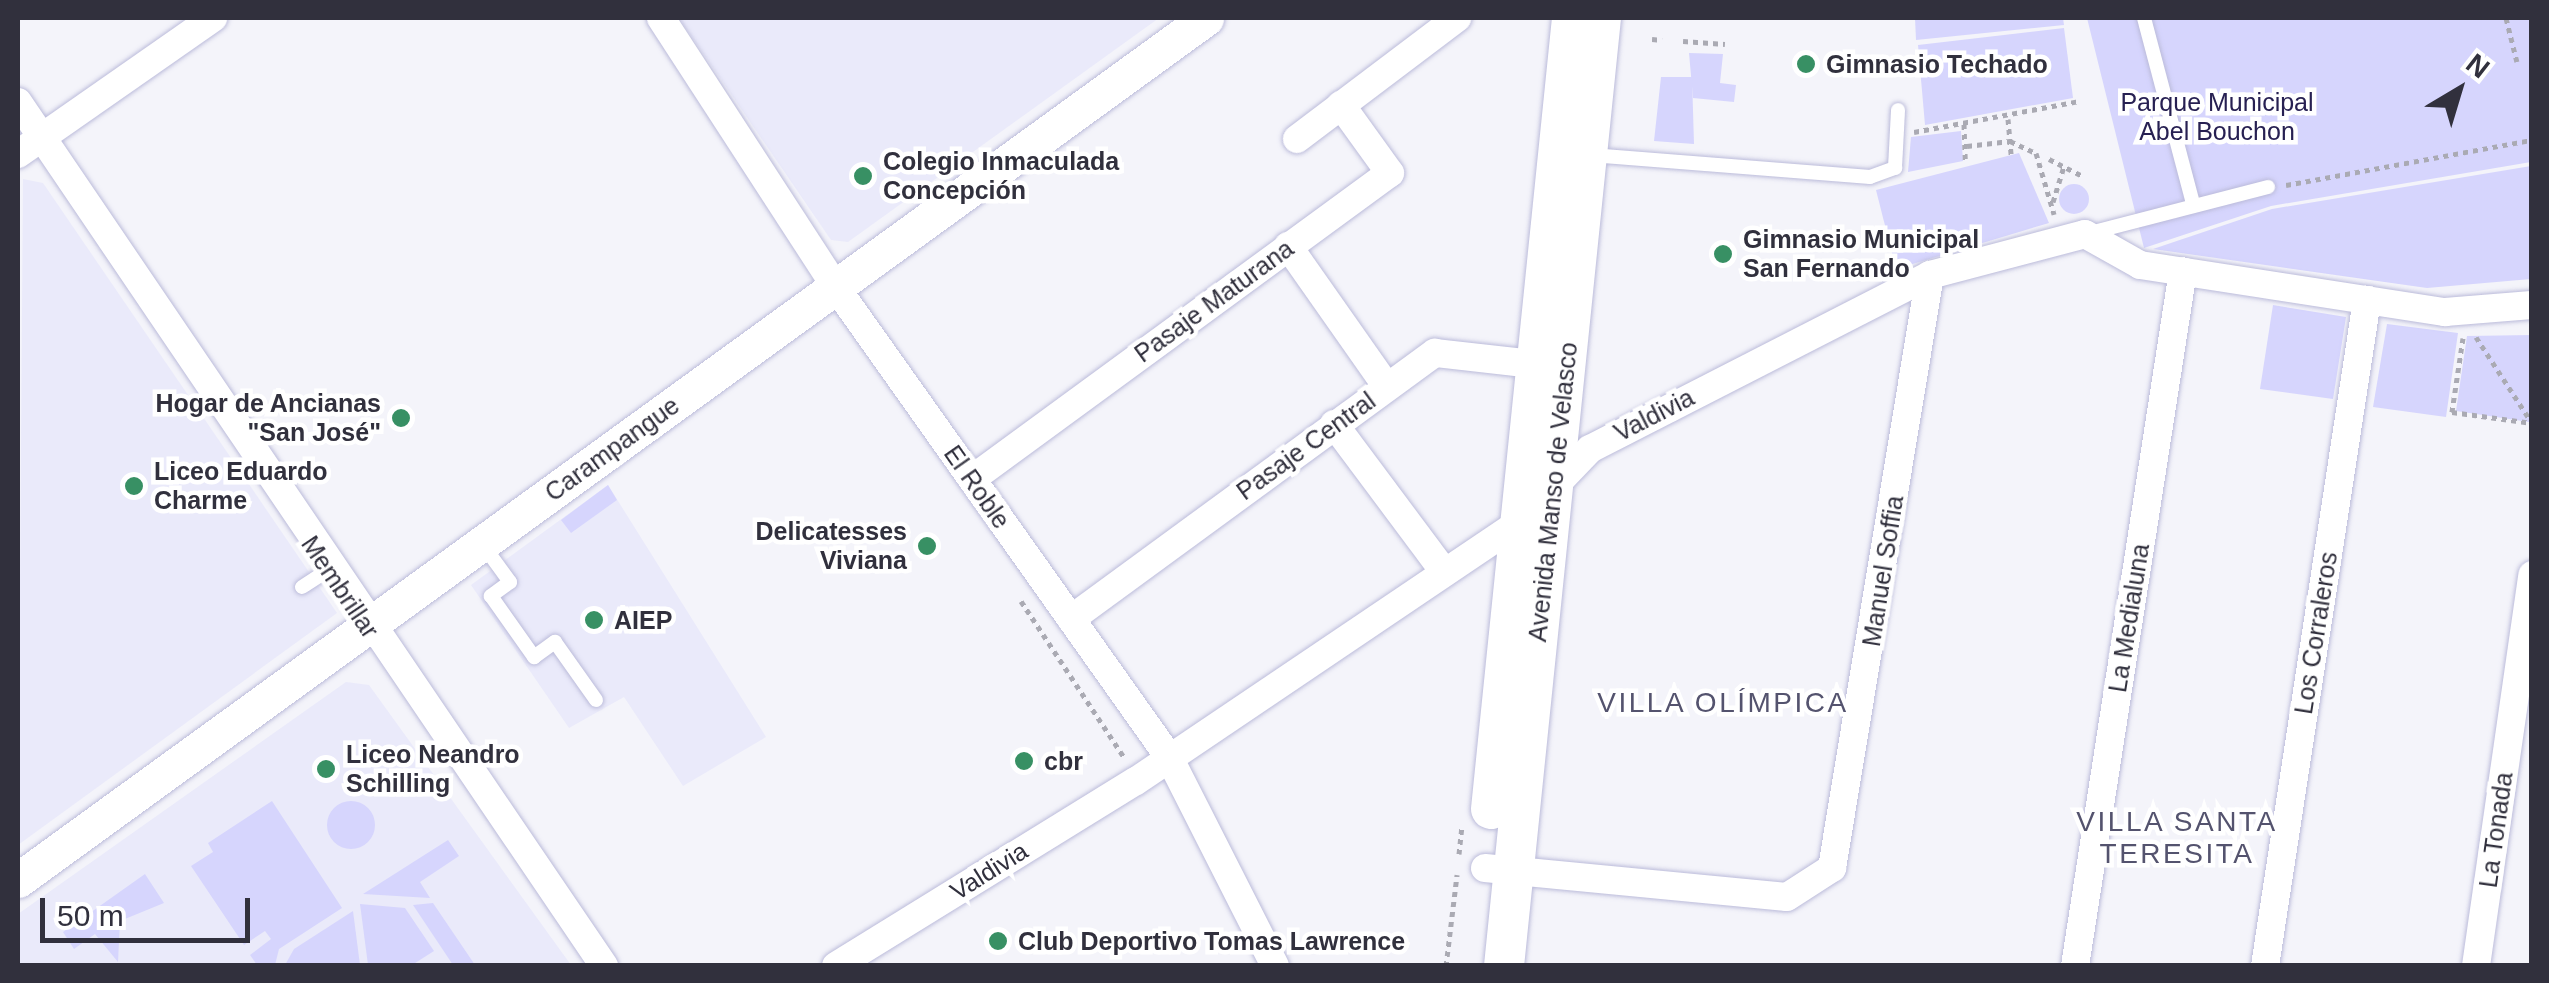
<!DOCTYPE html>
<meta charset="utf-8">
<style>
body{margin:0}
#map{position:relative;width:2549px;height:983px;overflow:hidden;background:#f4f4fa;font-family:Arial,sans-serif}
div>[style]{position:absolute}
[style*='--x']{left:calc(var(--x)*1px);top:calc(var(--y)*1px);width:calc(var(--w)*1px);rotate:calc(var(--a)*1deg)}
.built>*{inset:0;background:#eaeafa}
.green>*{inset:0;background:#d6d5fd}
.round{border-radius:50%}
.path>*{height:5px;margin-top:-2.5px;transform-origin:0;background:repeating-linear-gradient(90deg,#aaaab3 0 5px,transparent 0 10px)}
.roads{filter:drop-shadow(0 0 2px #bbbbda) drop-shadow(0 0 2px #bbbbda)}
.service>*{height:14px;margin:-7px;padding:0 7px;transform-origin:7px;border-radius:7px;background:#fff}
.minor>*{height:28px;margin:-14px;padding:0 14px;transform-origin:14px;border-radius:14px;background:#fff}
.tertiary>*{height:35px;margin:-17.5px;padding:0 17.5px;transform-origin:17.5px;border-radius:17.5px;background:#fff}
.secondary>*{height:40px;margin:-20px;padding:0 20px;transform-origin:20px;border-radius:20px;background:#fff}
.dots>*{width:28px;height:28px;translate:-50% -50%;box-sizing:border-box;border:5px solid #fff;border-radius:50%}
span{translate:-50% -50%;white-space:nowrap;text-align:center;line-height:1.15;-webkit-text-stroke:9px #fff;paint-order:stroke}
.poi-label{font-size:25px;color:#31303d;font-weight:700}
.left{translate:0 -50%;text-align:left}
.right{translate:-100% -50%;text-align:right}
.park-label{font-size:25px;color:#272052}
.street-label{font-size:25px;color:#31303d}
.neighbourhood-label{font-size:28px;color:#54536e;letter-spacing:2.5px}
.frame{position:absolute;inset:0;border:20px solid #31303d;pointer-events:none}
.north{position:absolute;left:2409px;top:40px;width:100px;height:100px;-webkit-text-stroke:8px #fff;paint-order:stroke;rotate:38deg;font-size:28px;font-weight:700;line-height:40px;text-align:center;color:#31303d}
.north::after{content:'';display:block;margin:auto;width:35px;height:45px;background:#31303d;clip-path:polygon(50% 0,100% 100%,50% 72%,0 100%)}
.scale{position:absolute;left:40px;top:898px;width:210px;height:45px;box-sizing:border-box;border:5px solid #31303d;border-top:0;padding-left:12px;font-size:30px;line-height:35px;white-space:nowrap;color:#31303d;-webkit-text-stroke:8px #fff;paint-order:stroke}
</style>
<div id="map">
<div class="built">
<div style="clip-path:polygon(679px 18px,1159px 18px,848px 242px,831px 240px)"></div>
<div style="clip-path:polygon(23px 179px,43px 183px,337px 613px,18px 845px)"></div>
<div style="clip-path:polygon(608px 485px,766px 737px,683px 786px,624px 697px,569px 728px,471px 585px)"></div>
<div style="clip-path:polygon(346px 682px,369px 685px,571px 965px,18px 965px,18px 914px)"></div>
</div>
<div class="green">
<div style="clip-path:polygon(1915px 18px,2063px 18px,2064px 25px,1916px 40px)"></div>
<div style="clip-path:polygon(2087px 18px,2531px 18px,2531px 162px,2271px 206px,2144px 248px)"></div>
<div style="clip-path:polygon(2064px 28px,2073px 98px,1925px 125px,1918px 45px)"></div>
<div style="clip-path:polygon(1689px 53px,1723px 54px,1720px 83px,1736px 85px,1734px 102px,1693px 98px)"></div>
<div style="clip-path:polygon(1661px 77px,1692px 77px,1694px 144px,1654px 141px)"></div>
<div style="clip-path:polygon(1961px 131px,1963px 161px,1908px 172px,1911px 137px)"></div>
<div style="clip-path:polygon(2019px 153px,2049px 223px,1896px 269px,1876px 190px)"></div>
<div style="clip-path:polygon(2531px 166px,2531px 279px,2427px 288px,2153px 249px,2272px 209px)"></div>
<div class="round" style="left:2059px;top:184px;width:30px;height:30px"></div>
<div style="clip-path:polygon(2273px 305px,2346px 317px,2333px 399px,2260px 389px)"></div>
<div style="clip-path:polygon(2387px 324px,2458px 333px,2446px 417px,2373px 407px)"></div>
<div style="clip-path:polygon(2532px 335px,2529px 422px,2456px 411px,2467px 336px)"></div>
<div style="clip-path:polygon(608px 485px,617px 500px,571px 533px,561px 520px)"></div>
<div style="clip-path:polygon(272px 801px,342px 908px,279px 949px,275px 965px,257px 965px,250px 955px,271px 939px,265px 931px,244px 945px,191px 866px,213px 852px,208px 843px)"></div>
<div class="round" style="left:327px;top:801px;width:48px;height:48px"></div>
<div style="clip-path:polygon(448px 840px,459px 856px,420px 882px,430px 898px,363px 894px)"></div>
<div style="clip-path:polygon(145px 874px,164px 903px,120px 921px,118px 962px,95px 934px,74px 949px,63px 932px)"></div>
<div style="clip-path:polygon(433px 903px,475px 965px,453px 965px,413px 905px)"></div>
<div style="clip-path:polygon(360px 904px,405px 908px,434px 951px,412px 965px,368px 965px)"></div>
<div style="clip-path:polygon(353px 911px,360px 965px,285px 965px,294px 949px)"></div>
</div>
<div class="path">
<div style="--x:2506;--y:18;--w:45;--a:76"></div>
<div style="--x:1652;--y:39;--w:10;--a:6"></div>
<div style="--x:1683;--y:41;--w:42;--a:4.1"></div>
<div style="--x:2008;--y:119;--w:36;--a:85"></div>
<div style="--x:1964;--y:124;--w:38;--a:88"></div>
<div style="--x:1914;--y:132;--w:169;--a:-10.6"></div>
<div style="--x:1967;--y:146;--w:43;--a:-6.6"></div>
<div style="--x:2010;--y:141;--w:29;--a:25"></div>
<div style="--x:2036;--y:153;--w:64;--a:73.6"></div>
<div style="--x:2049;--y:159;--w:36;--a:27"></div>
<div style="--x:2286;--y:185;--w:250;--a:-10.4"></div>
<div style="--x:2053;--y:202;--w:38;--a:-73"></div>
<div style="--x:2476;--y:337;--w:103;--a:56.9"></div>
<div style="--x:2463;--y:338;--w:75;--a:98.5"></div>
<div style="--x:2452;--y:412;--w:81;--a:7.8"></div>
<div style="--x:1021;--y:601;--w:187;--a:56.6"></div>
<div style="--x:1459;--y:854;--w:28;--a:-84"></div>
<div style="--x:1446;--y:966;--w:92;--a:-83.1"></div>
</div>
<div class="roads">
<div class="service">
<div style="--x:2144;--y:18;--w:192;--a:75.2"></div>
<div style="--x:1591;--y:155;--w:280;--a:4.5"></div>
<div style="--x:1870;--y:177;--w:27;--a:-20"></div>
<div style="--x:1895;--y:168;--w:58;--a:-87"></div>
<div style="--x:2086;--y:234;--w:188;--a:-14.5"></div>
<div style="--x:483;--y:545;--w:46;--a:53.9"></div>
<div style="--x:510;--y:582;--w:24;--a:144"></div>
<div style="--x:491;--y:596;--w:75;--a:54.8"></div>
<div style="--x:534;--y:657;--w:26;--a:-36"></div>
<div style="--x:555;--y:642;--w:71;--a:54.7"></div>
<div style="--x:302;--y:587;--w:31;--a:-33"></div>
</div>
<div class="minor">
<div style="--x:661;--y:18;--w:320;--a:57"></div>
<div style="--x:835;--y:286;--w:577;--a:54.66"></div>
<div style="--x:1169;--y:757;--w:234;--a:63.1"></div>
<div style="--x:18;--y:102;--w:1044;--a:55.85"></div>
<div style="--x:1297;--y:139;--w:201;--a:-37.1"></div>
<div style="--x:18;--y:154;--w:238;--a:-34.9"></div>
<div style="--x:1288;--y:246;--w:172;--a:54.9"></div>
<div style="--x:1334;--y:424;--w:182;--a:53.3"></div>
<div style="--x:972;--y:479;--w:518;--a:-36.21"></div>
<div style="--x:1390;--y:173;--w:84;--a:-125.8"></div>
<div style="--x:1071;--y:619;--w:451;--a:-36.2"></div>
<div style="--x:1435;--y:353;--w:116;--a:6.4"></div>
<div style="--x:1485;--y:868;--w:303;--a:5.5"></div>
<div style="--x:1787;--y:897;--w:54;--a:-32.8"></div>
<div style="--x:1832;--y:868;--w:601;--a:-80.62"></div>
<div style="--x:836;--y:966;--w:352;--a:-31.7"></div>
<div style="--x:1136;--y:781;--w:463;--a:-34"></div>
<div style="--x:1520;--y:522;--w:101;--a:-46.2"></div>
<div style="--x:1590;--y:449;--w:382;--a:-27.1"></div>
<div style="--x:1930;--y:275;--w:160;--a:-14.8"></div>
<div style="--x:2085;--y:234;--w:63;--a:29.4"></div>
<div style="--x:2140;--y:265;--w:309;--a:8.8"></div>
<div style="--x:2445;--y:312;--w:87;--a:-4.6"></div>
<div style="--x:2075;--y:966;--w:703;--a:-81.17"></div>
<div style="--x:2265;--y:966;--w:674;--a:-81.29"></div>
<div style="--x:2476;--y:966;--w:395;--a:-81.8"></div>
</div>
<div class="tertiary">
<div style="--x:18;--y:880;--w:1468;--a:-35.96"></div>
</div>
<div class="secondary">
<div style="--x:1491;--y:809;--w:795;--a:-84.15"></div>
<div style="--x:1504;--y:966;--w:953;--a:-84.16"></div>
</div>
</div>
<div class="dots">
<div style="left:1806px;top:64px;background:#389064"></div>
<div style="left:863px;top:176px;background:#389064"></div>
<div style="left:1723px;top:254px;background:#389064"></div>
<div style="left:401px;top:418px;background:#389064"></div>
<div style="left:134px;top:486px;background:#389064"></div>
<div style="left:927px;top:546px;background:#389064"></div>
<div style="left:594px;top:620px;background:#389064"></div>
<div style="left:1024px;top:761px;background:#389064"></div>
<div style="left:326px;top:769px;background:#389064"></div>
<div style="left:998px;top:941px;background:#389064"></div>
</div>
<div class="poi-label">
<span class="left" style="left:1826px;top:64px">Gimnasio Techado</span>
<span class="left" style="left:883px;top:176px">Colegio Inmaculada<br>Concepción</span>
<span class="left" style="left:1743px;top:254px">Gimnasio Municipal<br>San Fernando</span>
<span class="right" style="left:381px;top:418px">Hogar de Ancianas<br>"San José"</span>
<span class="left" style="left:154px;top:486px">Liceo Eduardo<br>Charme</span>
<span class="right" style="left:907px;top:546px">Delicatesses<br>Viviana</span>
<span class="left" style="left:614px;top:620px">AIEP</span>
<span class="left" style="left:346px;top:769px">Liceo Neandro<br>Schilling</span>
<span class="left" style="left:1044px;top:761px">cbr</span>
<span class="left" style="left:1018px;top:941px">Club Deportivo Tomas Lawrence</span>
</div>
<div class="park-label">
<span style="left:2217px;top:117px">Parque Municipal<br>Abel Bouchon</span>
</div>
<div class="street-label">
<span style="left:1214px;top:301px;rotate:-36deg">Pasaje Maturana</span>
<span style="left:1654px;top:415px;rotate:-27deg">Valdivia</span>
<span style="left:1306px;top:446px;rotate:-36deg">Pasaje Central</span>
<span style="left:612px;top:449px;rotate:-36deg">Carampangue</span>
<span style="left:977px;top:487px;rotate:55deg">El Roble</span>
<span style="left:1553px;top:492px;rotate:-84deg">Avenida Manso de Velasco</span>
<span style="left:1883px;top:571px;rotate:-81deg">Manuel Soffia</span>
<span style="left:340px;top:587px;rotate:56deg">Membrillar</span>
<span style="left:2129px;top:618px;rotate:-81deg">La Medialuna</span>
<span style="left:2316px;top:633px;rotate:-81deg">Los Corraleros</span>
<span style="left:2496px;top:830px;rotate:-82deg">La Tonada</span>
<span style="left:989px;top:871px;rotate:-32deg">Valdivia</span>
</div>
<div class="neighbourhood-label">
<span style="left:1723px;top:703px">VILLA OLÍMPICA</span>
<span style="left:2177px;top:838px">VILLA SANTA<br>TERESITA</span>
</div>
<div class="frame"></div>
<div class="north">N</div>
<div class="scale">50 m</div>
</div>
